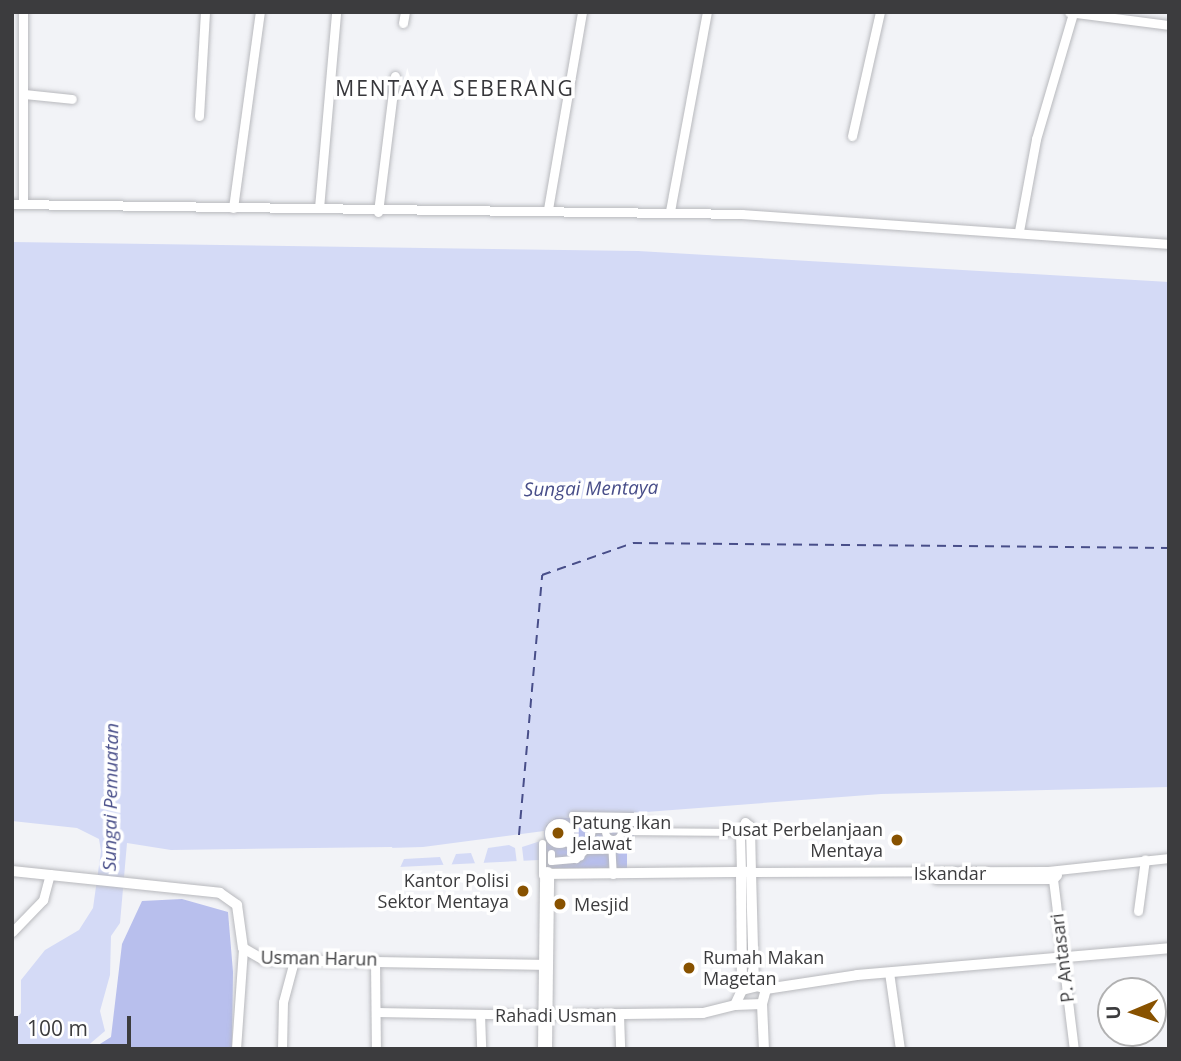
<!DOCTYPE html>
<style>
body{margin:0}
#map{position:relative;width:1181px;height:1061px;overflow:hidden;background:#f2f3f7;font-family:"Open Sans",sans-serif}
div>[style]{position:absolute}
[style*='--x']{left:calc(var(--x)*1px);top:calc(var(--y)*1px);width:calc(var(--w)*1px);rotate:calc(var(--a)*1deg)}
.green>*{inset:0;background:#b8bfed}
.water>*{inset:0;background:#d4daf6}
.pier>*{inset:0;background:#f2f3f7}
.ferry>*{height:2px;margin-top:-1px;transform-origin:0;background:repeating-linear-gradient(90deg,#484e89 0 9px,transparent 0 16px)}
.roads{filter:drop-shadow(0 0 2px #b8b9bd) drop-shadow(0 0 2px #b8b9bd)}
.pedestrian>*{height:7px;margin:-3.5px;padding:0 3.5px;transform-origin:3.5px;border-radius:3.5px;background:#fff}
.pedestrian>.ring{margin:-3.5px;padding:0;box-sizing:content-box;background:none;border:7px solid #fff;border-radius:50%}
.minor>*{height:9px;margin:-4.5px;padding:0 4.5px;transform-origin:4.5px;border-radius:4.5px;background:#fff}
.tertiary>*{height:10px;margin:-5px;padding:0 5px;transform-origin:5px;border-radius:5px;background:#fff}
.trunk>*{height:14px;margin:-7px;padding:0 7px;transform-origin:7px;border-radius:7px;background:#fff}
.dots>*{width:19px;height:19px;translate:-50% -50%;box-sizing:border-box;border:4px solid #fff;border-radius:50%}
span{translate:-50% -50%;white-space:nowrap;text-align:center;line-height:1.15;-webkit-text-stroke:7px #fff;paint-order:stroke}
.poi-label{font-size:18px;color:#3c3c3e}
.left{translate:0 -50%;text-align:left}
.right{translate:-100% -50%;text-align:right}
.street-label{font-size:18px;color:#3c3c3e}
.water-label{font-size:19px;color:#484e89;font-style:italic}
.quarter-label{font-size:21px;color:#37373b;letter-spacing:2px}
.frame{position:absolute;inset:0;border:14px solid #3c3c3e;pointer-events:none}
.north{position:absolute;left:1097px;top:977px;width:70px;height:70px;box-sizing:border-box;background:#fff;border:2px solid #b1b1b2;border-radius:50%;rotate:268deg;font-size:19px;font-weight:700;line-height:28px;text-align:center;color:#3c3c3e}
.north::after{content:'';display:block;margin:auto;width:24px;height:32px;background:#885200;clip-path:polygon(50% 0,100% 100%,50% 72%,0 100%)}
.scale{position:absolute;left:14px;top:1016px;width:117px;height:32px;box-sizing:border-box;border:4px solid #3c3c3e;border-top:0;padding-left:9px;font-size:21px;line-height:24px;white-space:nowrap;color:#3c3c3e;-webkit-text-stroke:5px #fff;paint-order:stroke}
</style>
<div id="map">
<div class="green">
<div style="clip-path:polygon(569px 813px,633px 813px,634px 836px,627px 837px,627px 868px,545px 868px,546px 825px,555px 818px,569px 818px)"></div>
<div style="clip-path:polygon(182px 899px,228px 912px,233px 972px,232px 1049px,92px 1049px,111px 1037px,122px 944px,142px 901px)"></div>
</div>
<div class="water">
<div style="clip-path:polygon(12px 242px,638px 251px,1169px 282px,1169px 787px,881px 794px,633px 813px,569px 814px,569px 818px,555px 818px,546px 825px,545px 841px,539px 842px,539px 860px,399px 867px,392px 847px,171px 850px,127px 843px,120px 923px,111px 936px,110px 975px,100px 1011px,105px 1031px,85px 1048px,12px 1049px,15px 1020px,21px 1013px,21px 980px,45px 950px,79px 930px,93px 908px,101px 851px,99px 839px,77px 828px,12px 821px)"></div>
</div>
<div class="pier">
<div style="clip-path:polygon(544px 831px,544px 840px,522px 847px,524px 864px,517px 864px,515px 848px,509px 845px,488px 848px,483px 865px,476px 866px,471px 853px,456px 854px,451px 866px,444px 866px,440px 857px,404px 859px,399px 870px,390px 851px,171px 854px,423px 847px)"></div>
</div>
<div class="ferry">
<div style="--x:519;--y:835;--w:261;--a:-84.9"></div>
<div style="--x:542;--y:575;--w:96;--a:-19.4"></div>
<div style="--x:633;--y:543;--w:536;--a:0.53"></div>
</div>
<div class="roads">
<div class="pedestrian">
<div style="--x:572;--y:815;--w:60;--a:1"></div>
<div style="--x:632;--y:816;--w:6;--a:90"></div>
<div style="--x:632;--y:822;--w:19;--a:0"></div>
<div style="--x:651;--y:822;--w:9;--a:90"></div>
<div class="ring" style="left:548px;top:822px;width:15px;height:15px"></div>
<div class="ring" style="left:605px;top:823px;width:9px;height:9px"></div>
<div style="--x:622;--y:831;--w:118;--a:0.5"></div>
<div style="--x:611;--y:840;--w:35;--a:87"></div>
<div style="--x:566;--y:841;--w:21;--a:47"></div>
<div style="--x:542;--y:843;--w:32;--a:90"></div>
<div style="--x:587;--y:850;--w:25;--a:-2"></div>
<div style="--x:551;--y:853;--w:8;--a:90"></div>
<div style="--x:551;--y:861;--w:25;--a:-5"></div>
<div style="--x:576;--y:859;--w:18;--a:-45"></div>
<div style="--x:589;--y:846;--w:17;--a:-80"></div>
<div style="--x:592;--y:829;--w:13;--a:0"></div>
</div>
<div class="minor">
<div style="--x:1069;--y:12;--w:101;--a:7.4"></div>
<div style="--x:403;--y:23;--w:11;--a:-80"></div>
<div style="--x:24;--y:94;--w:48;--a:5.9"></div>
<div style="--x:199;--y:116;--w:104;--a:-86.7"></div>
<div style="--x:852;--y:136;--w:127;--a:-77.3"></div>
<div style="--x:12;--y:204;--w:730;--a:0.78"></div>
<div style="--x:742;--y:214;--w:428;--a:4"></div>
<div style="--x:23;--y:204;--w:192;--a:-90"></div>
<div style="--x:233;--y:208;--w:198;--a:-82.2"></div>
<div style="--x:319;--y:208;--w:197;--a:-85"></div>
<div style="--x:548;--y:209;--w:200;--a:-80.2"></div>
<div style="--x:670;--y:211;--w:202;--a:-79.5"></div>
<div style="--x:378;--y:212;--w:137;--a:-82.9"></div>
<div style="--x:1019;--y:231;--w:94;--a:-79.5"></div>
<div style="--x:1036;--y:139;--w:131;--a:-73.6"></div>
<div style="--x:741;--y:873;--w:41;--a:-91.4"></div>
<div style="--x:740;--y:832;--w:11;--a:-63"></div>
<div style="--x:745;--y:822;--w:6;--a:39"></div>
<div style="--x:750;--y:826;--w:46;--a:88.8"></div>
<div style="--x:751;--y:872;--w:297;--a:-0.2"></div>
<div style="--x:1048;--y:871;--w:122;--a:-6.1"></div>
<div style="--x:1057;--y:875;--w:6;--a:135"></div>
<div style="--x:1053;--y:879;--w:171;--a:83"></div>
<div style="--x:936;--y:879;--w:117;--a:0"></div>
<div style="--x:1138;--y:911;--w:52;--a:-82.3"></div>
<div style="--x:12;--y:932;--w:45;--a:-45.9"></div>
<div style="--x:43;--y:900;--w:27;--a:-75"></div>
<div style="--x:375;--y:960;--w:89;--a:89.4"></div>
<div style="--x:889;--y:972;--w:78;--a:81.9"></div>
<div style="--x:376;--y:1012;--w:169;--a:1"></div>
<div style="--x:480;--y:1014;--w:35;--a:88"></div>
<div style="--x:619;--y:1015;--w:34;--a:88"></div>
<div style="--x:236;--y:1049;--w:101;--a:-86"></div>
<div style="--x:282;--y:1049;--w:47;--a:-88.8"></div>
<div style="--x:283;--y:1002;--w:42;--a:-75"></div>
</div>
<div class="tertiary">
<div style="--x:12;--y:871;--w:209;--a:6"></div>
<div style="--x:220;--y:893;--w:21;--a:35"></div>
<div style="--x:237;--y:905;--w:43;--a:82.1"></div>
<div style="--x:243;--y:948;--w:24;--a:30"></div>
<div style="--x:264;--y:960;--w:281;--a:1"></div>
<div style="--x:741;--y:873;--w:117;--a:89.5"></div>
<div style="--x:547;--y:874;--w:204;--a:-0.6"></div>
<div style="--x:751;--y:872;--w:114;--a:88.5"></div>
<div style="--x:758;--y:986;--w:9;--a:21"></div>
<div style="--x:766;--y:989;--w:16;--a:105"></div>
<div style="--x:762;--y:1004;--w:27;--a:178"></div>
<div style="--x:735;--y:1005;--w:17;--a:-65"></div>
<div style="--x:742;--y:990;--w:16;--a:-14"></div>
<div style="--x:766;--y:989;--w:92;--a:-8.7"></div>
<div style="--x:857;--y:975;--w:313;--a:-4.9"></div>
<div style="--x:762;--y:1004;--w:45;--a:87.5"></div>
<div style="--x:545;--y:1015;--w:158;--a:-0.7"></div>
<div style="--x:703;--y:1013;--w:33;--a:-14"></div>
</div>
<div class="trunk">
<div style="--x:545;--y:1049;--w:175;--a:-89.3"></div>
</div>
</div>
<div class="dots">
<div style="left:558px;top:833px;background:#885200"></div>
<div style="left:897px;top:840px;background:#885200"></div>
<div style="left:523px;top:891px;background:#885200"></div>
<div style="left:560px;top:904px;background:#885200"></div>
<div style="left:689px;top:968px;background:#885200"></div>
</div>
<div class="poi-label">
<span class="left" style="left:572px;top:833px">Patung Ikan<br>Jelawat</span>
<span class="right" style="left:883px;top:840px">Pusat Perbelanjaan<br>Mentaya</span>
<span class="right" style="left:509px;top:891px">Kantor Polisi<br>Sektor Mentaya</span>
<span class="left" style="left:574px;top:904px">Mesjid</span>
<span class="left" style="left:703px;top:968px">Rumah Makan<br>Magetan</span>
</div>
<div class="street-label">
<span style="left:950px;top:873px">Iskandar</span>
<span style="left:319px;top:958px;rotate:1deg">Usman Harun</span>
<span style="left:1062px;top:958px;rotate:-97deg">P. Antasari</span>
<span style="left:556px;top:1015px">Rahadi Usman</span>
</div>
<div class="water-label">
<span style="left:591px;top:489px;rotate:-1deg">Sungai Mentaya</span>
<span style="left:111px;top:797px;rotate:-89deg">Sungai Pemuatan</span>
</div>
<div class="quarter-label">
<span style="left:455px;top:88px">MENTAYA SEBERANG</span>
</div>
<div class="frame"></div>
<div class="north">U</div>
<div class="scale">100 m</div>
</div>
